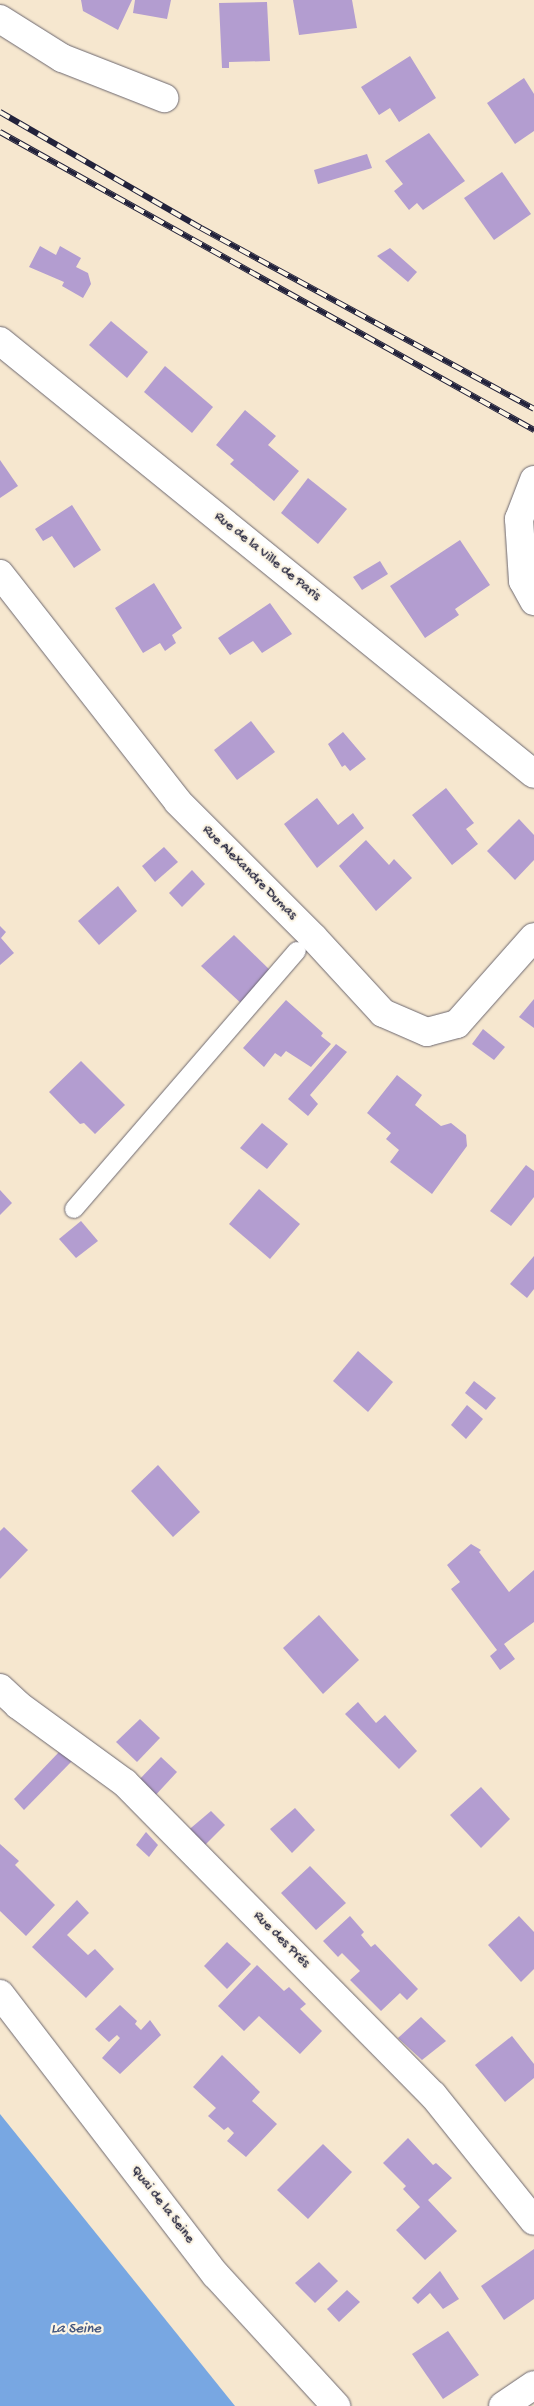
<!DOCTYPE html>
<meta charset="utf-8">
<style>
body{margin:0}
#map{position:relative;width:534px;height:2406px;overflow:hidden;background:#f6e7cf;font-family:"Gochi Hand",sans-serif}
div>[style]{position:absolute}
[style*='--x']{left:calc(var(--x)*1px);top:calc(var(--y)*1px);width:calc(var(--w)*1px);rotate:calc(var(--a)*1deg)}
.water>*{inset:0;background:#78a7e2}
.building>*{inset:0;background:#b39dd0}
.roads{filter:drop-shadow(0 0 1px #6c676f) drop-shadow(0 0 1px #6c676f)}
.lane>*{height:18px;margin:-9px;padding:0 9px;transform-origin:9px;border-radius:9px;background:#fff}
.street>*{height:28px;margin:-14px;padding:0 14px;transform-origin:14px;border-radius:14px;background:#fff}
.secondary>*{height:28px;margin:-14px;padding:0 14px;transform-origin:14px;border-radius:14px;background:#fff}
.rail>*{height:5.5px;margin-top:-2.75px;transform-origin:0;background:repeating-linear-gradient(90deg,#fcf5e5 0 11px,#22223b 0 22px);box-sizing:border-box;border-block:1px solid #22223b}
span{translate:-50% -50%;white-space:nowrap;text-align:center;line-height:1.15;-webkit-text-stroke:4.5px #fcf5e5;paint-order:stroke}
.street-label{font-size:14px;color:#22223b}
.water-label{font-size:15px;color:#44577e;font-style:italic}
</style>
<div id="map">
<div class="water">
<div style="clip-path:polygon(0 2114px,235px 2406px,0 2406px)"></div>
</div>
<div class="building">
<div style="clip-path:polygon(81px 0,132px 0,118px 30px,83px 11px)"></div>
<div style="clip-path:polygon(135px 0,171px 0,167px 19px,133px 13px)"></div>
<div style="clip-path:polygon(293px 0,352px 0,357px 28px,299px 35px)"></div>
<div style="clip-path:polygon(267px 2px,270px 61px,229px 62px,229px 68px,222px 68px,219px 3px)"></div>
<div style="clip-path:polygon(410px 56px,436px 98px,399px 122px,390px 108px,379px 115px,361px 87px)"></div>
<div style="clip-path:polygon(524px 78px,534px 94px,534px 131px,515px 144px,487px 103px)"></div>
<div style="clip-path:polygon(429px 133px,465px 181px,423px 210px,417px 203px,409px 210px,394px 191px,403px 184px,385px 161px)"></div>
<div style="clip-path:polygon(367px 154px,372px 168px,318px 184px,314px 170px)"></div>
<div style="clip-path:polygon(502px 172px,531px 214px,494px 240px,464px 198px)"></div>
<div style="clip-path:polygon(40px 246px,56px 255px,60px 246px,81px 258px,76px 267px,88px 273px,91px 284px,83px 298px,62px 286px,64px 282px,29px 267px)"></div>
<div style="clip-path:polygon(390px 248px,417px 272px,408px 282px,377px 256px)"></div>
<div style="clip-path:polygon(111px 321px,148px 352px,127px 378px,89px 345px)"></div>
<div style="clip-path:polygon(165px 366px,213px 407px,192px 433px,144px 392px)"></div>
<div style="clip-path:polygon(245px 410px,276px 436px,268px 445px,299px 471px,274px 501px,230px 464px,234px 460px,216px 445px)"></div>
<div style="clip-path:polygon(0 460px,18px 486px,0 498px)"></div>
<div style="clip-path:polygon(308px 478px,347px 509px,318px 544px,281px 513px)"></div>
<div style="clip-path:polygon(72px 505px,101px 550px,74px 568px,52px 536px,43px 541px,35px 529px)"></div>
<div style="clip-path:polygon(460px 540px,490px 585px,455px 609px,459px 615px,425px 638px,390px 586px)"></div>
<div style="clip-path:polygon(380px 561px,388px 574px,362px 590px,353px 577px)"></div>
<div style="clip-path:polygon(154px 583px,182px 628px,172px 635px,176px 643px,165px 651px,160px 643px,143px 653px,115px 608px)"></div>
<div style="clip-path:polygon(270px 603px,292px 634px,262px 653px,253px 641px,230px 655px,218px 638px)"></div>
<div style="clip-path:polygon(251px 721px,275px 752px,237px 780px,214px 750px)"></div>
<div style="clip-path:polygon(343px 732px,366px 759px,350px 771px,345px 765px,342px 767px,328px 744px)"></div>
<div style="clip-path:polygon(446px 788px,474px 823px,466px 829px,478px 844px,452px 865px,412px 815px)"></div>
<div style="clip-path:polygon(317px 798px,338px 825px,353px 813px,364px 828px,317px 868px,284px 824px)"></div>
<div style="clip-path:polygon(519px 819px,534px 835px,534px 860px,515px 880px,487px 851px)"></div>
<div style="clip-path:polygon(366px 840px,389px 865px,394px 859px,412px 878px,376px 911px,339px 866px)"></div>
<div style="clip-path:polygon(164px 847px,178px 862px,155px 882px,142px 866px)"></div>
<div style="clip-path:polygon(192px 870px,205px 884px,182px 907px,169px 893px)"></div>
<div style="clip-path:polygon(118px 886px,137px 911px,99px 945px,78px 921px)"></div>
<div style="clip-path:polygon(0 926px,6px 932px,1px 938px,14px 953px,0 965px)"></div>
<div style="clip-path:polygon(234px 935px,273px 973px,244px 1006px,201px 966px)"></div>
<div style="clip-path:polygon(534px 999px,534px 1028px,519px 1017px)"></div>
<div style="clip-path:polygon(286px 1000px,323px 1033px,321px 1036px,331px 1044px,311px 1067px,286px 1051px,281px 1057px,275px 1053px,264px 1067px,243px 1048px)"></div>
<div style="clip-path:polygon(483px 1029px,505px 1047px,494px 1060px,472px 1044px)"></div>
<div style="clip-path:polygon(336px 1044px,347px 1052px,310px 1095px,318px 1104px,308px 1116px,288px 1099px)"></div>
<div style="clip-path:polygon(81px 1061px,125px 1105px,95px 1134px,84px 1123px,80px 1124px,49px 1092px)"></div>
<div style="clip-path:polygon(397px 1075px,422px 1095px,415px 1105px,441px 1126px,451px 1123px,466px 1135px,467px 1146px,432px 1194px,390px 1162px,399px 1150px,386px 1139px,391px 1133px,367px 1113px)"></div>
<div style="clip-path:polygon(262px 1123px,288px 1144px,267px 1169px,240px 1148px)"></div>
<div style="clip-path:polygon(526px 1165px,534px 1171px,534px 1197px,511px 1226px,490px 1211px)"></div>
<div style="clip-path:polygon(259px 1189px,300px 1224px,270px 1259px,229px 1224px)"></div>
<div style="clip-path:polygon(0 1190px,12px 1203px,0 1215px)"></div>
<div style="clip-path:polygon(81px 1221px,98px 1241px,76px 1258px,59px 1239px)"></div>
<div style="clip-path:polygon(534px 1256px,534px 1289px,527px 1298px,510px 1284px)"></div>
<div style="clip-path:polygon(358px 1351px,393px 1382px,368px 1412px,333px 1381px)"></div>
<div style="clip-path:polygon(474px 1381px,496px 1398px,486px 1410px,465px 1393px)"></div>
<div style="clip-path:polygon(467px 1405px,483px 1419px,466px 1439px,451px 1425px)"></div>
<div style="clip-path:polygon(158px 1465px,200px 1512px,173px 1537px,131px 1491px)"></div>
<div style="clip-path:polygon(4px 1527px,28px 1550px,0 1579px,0 1531px)"></div>
<div style="clip-path:polygon(471px 1544px,481px 1550px,479px 1552px,509px 1592px,534px 1570px,534px 1622px,504px 1644px,515px 1659px,500px 1670px,490px 1656px,497px 1650px,451px 1589px,460px 1582px,447px 1565px)"></div>
<div style="clip-path:polygon(319px 1615px,359px 1660px,323px 1694px,283px 1648px)"></div>
<div style="clip-path:polygon(358px 1702px,376px 1723px,385px 1715px,417px 1751px,399px 1769px,345px 1714px)"></div>
<div style="clip-path:polygon(140px 1719px,160px 1738px,137px 1762px,116px 1742px)"></div>
<div style="clip-path:polygon(60px 1751px,72px 1761px,24px 1810px,14px 1799px)"></div>
<div style="clip-path:polygon(161px 1757px,177px 1772px,152px 1799px,136px 1783px)"></div>
<div style="clip-path:polygon(481px 1787px,510px 1819px,481px 1848px,450px 1815px)"></div>
<div style="clip-path:polygon(295px 1808px,315px 1830px,292px 1853px,270px 1829px)"></div>
<div style="clip-path:polygon(211px 1811px,225px 1825px,201px 1849px,185px 1833px)"></div>
<div style="clip-path:polygon(146px 1832px,158px 1845px,149px 1857px,136px 1845px)"></div>
<div style="clip-path:polygon(0 1844px,19px 1861px,15px 1865px,55px 1905px,26px 1936px,0 1911px)"></div>
<div style="clip-path:polygon(310px 1866px,346px 1903px,316px 1930px,281px 1893px)"></div>
<div style="clip-path:polygon(77px 1900px,89px 1913px,67px 1935px,88px 1955px,95px 1949px,114px 1969px,86px 1998px,32px 1947px)"></div>
<div style="clip-path:polygon(350px 1916px,364px 1932px,361px 1935px,371px 1947px,375px 1944px,418px 1989px,407px 2000px,400px 1993px,381px 2011px,350px 1980px,360px 1971px,342px 1953px,338px 1957px,323px 1941px)"></div>
<div style="clip-path:polygon(519px 1916px,534px 1932px,534px 1969px,521px 1982px,488px 1945px)"></div>
<div style="clip-path:polygon(227px 1942px,251px 1964px,227px 1989px,204px 1966px)"></div>
<div style="clip-path:polygon(257px 1965px,284px 1991px,289px 1987px,306px 2004px,300px 2009px,322px 2031px,300px 2054px,259px 2016px,244px 2031px,218px 2006px)"></div>
<div style="clip-path:polygon(120px 2005px,137px 2021px,135px 2024px,141px 2030px,150px 2020px,161px 2035px,120px 2074px,102px 2058px,120px 2038px,117px 2035px,109px 2042px,95px 2029px)"></div>
<div style="clip-path:polygon(421px 2017px,446px 2041px,422px 2060px,398px 2038px)"></div>
<div style="clip-path:polygon(512px 2036px,534px 2064px,534px 2078px,505px 2102px,475px 2065px)"></div>
<div style="clip-path:polygon(222px 2055px,260px 2092px,252px 2101px,277px 2124px,246px 2157px,227px 2141px,234px 2133px,228px 2127px,224px 2130px,208px 2116px,216px 2108px,193px 2087px)"></div>
<div style="clip-path:polygon(408px 2138px,433px 2165px,436px 2163px,452px 2178px,428px 2200px,457px 2231px,425px 2260px,396px 2230px,420px 2207px,403px 2189px,406px 2186px,383px 2163px)"></div>
<div style="clip-path:polygon(323px 2144px,352px 2172px,308px 2219px,277px 2190px)"></div>
<div style="clip-path:polygon(534px 2249px,534px 2299px,504px 2320px,481px 2286px)"></div>
<div style="clip-path:polygon(319px 2262px,338px 2281px,315px 2303px,295px 2283px)"></div>
<div style="clip-path:polygon(440px 2271px,459px 2299px,443px 2309px,430px 2293px,418px 2304px,412px 2298px)"></div>
<div style="clip-path:polygon(347px 2290px,360px 2302px,339px 2322px,327px 2309px)"></div>
<div style="clip-path:polygon(448px 2331px,479px 2375px,443px 2399px,412px 2354px)"></div>
</div>
<div class="roads">
<div class="lane">
<div style="--x:74;--y:1209;--w:341;--a:-49.2"></div>
</div>
<div class="street">
<div style="--x:0;--y:19;--w:73;--a:32.2"></div>
<div style="--x:62;--y:58;--w:110;--a:21.4"></div>
<div style="--x:0;--y:341;--w:687;--a:39.04"></div>
<div style="--x:534;--y:480;--w:42;--a:111"></div>
<div style="--x:519;--y:519;--w:62;--a:86.3"></div>
<div style="--x:523;--y:581;--w:23;--a:61"></div>
<div style="--x:0;--y:574;--w:289;--a:52"></div>
<div style="--x:178;--y:802;--w:191;--a:45"></div>
<div style="--x:313;--y:937;--w:103;--a:47.4"></div>
<div style="--x:383;--y:1013;--w:48;--a:23.4"></div>
<div style="--x:427;--y:1032;--w:31;--a:-15"></div>
<div style="--x:457;--y:1024;--w:116;--a:-48.5"></div>
<div style="--x:0;--y:1688;--w:25;--a:43"></div>
<div style="--x:18;--y:1705;--w:132;--a:36.1"></div>
<div style="--x:125;--y:1783;--w:438;--a:45.4"></div>
<div style="--x:433;--y:2095;--w:161;--a:51.3"></div>
<div style="--x:503;--y:2406;--w:37;--a:-34"></div>
</div>
<div class="secondary">
<div style="--x:0;--y:1994;--w:354;--a:52.5"></div>
<div style="--x:216;--y:2275;--w:178;--a:47.5"></div>
</div>
</div>
<div class="rail">
<div style="--x:0;--y:112;--w:232;--a:30"></div>
<div style="--x:201;--y:228;--w:379;--a:28.5"></div>
<div style="--x:0;--y:132;--w:612;--a:29.16"></div>
</div>
<div class="street-label">
<span style="left:267px;top:557px;rotate:39deg">Rue de la Ville de Paris</span>
<span style="left:249px;top:873px;rotate:45deg">Rue Alexandre Dumas</span>
<span style="left:281px;top:1940px;rotate:45deg">Rue des Prés</span>
<span style="left:162px;top:2205px;rotate:52deg">Quai de la Seine</span>
</div>
<div class="water-label">
<span style="left:76px;top:2330px">La Seine</span>
</div>
</div>
